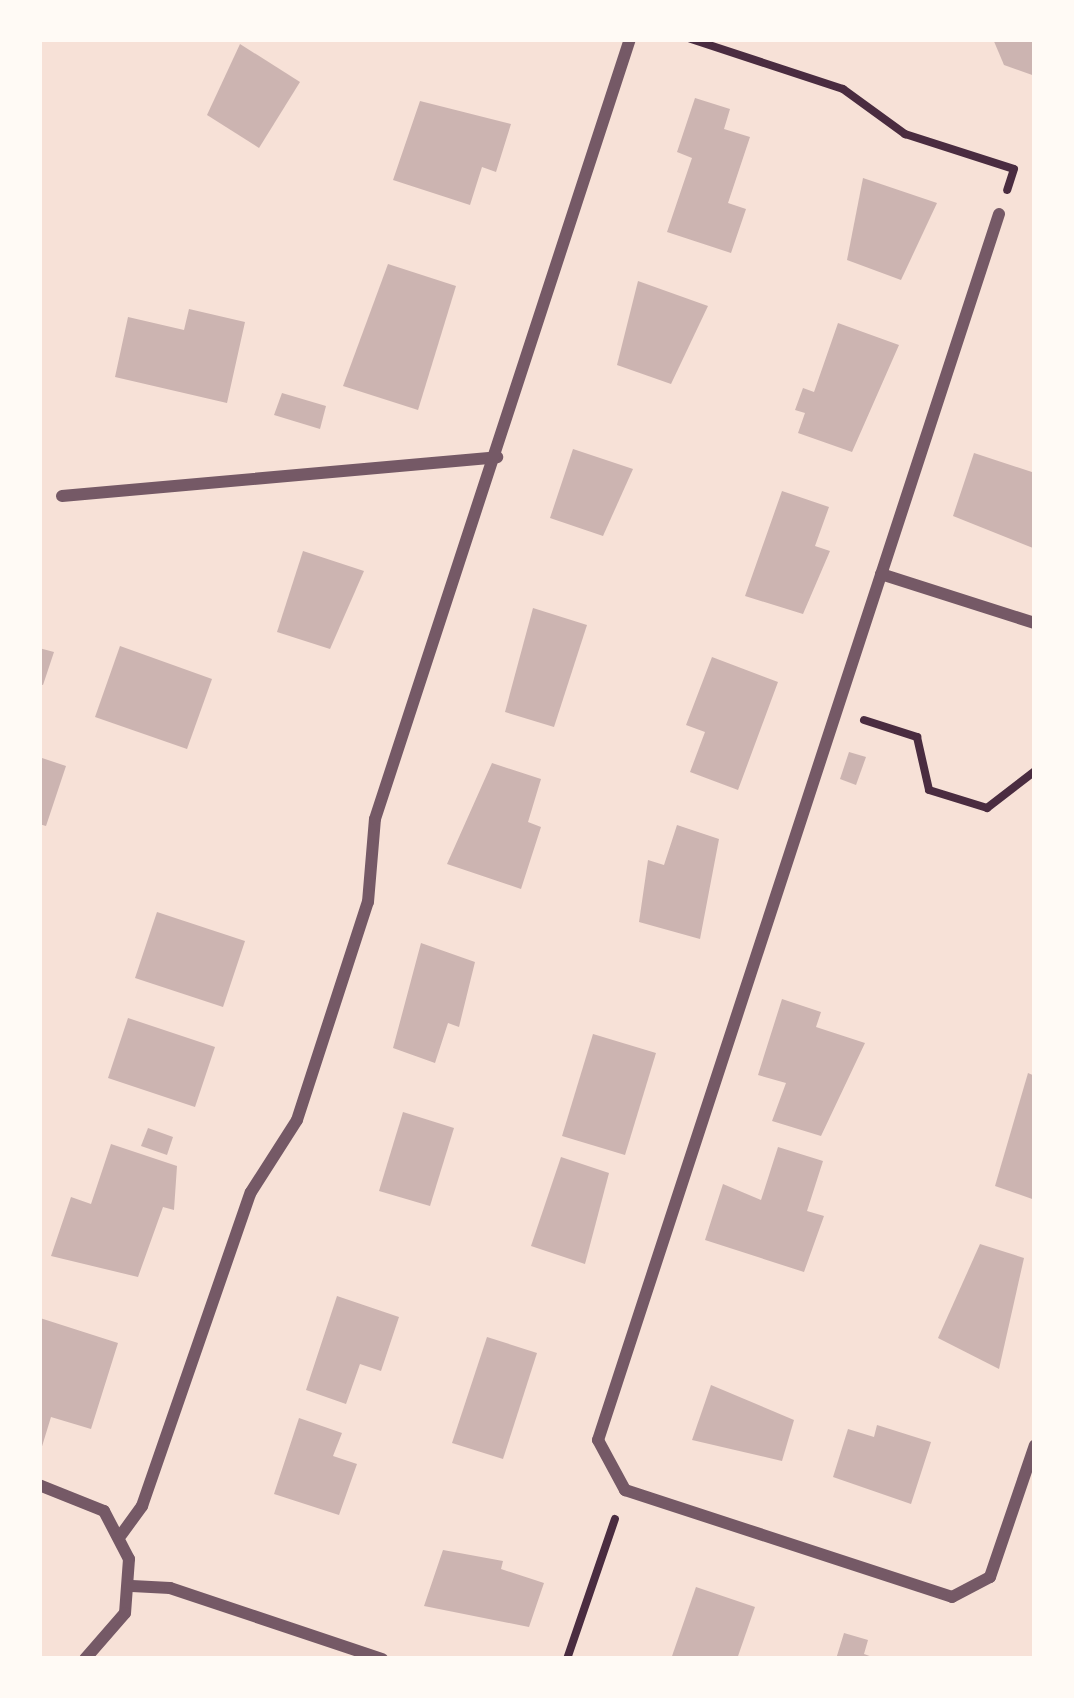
<!DOCTYPE html>
<style>
body{margin:0}
#map{position:relative;width:1074px;height:1698px;overflow:hidden;background:#f7e1d7;font-family:"Space Grotesk",sans-serif}
div>[style]{position:absolute}
[style*='--x']{left:calc(var(--x)*1px);top:calc(var(--y)*1px);width:calc(var(--w)*1px);rotate:calc(var(--a)*1deg)}
.building>*{inset:0;background:#ccb4b1}
.path>*{height:8px;margin:-4px;padding:0 4px;transform-origin:4px;border-radius:4px;background:#4a2c40}
.minor>*{height:12px;margin:-6px;padding:0 6px;transform-origin:6px;border-radius:6px;background:#755966}
span{translate:-50% -50%;white-space:nowrap;text-align:center;line-height:1.15;-webkit-text-stroke:9px #fffaf5;paint-order:stroke}
.frame{position:absolute;inset:0;border:42px solid #fffaf5;pointer-events:none}
</style>
<div id="map">
<div class="building">
<div style="clip-path:polygon(993px 39px,1035px 39px,1035px 76px,1004px 65px)"></div>
<div style="clip-path:polygon(240px 44px,300px 82px,259px 148px,207px 115px)"></div>
<div style="clip-path:polygon(695px 98px,730px 109px,724px 129px,750px 137px,728px 203px,746px 209px,731px 253px,667px 232px,692px 158px,677px 152px)"></div>
<div style="clip-path:polygon(420px 101px,511px 124px,496px 172px,482px 167px,470px 205px,393px 180px)"></div>
<div style="clip-path:polygon(863px 178px,937px 203px,901px 280px,847px 260px)"></div>
<div style="clip-path:polygon(388px 264px,456px 286px,418px 410px,343px 386px)"></div>
<div style="clip-path:polygon(638px 281px,708px 306px,671px 384px,617px 365px)"></div>
<div style="clip-path:polygon(189px 309px,245px 322px,227px 403px,115px 377px,128px 317px,184px 330px)"></div>
<div style="clip-path:polygon(838px 323px,899px 345px,852px 452px,798px 433px,805px 413px,795px 410px,803px 388px,814px 392px)"></div>
<div style="clip-path:polygon(282px 393px,326px 406px,320px 429px,274px 415px)"></div>
<div style="clip-path:polygon(573px 449px,633px 469px,603px 536px,550px 518px)"></div>
<div style="clip-path:polygon(974px 453px,1035px 473px,1033px 548px,953px 516px)"></div>
<div style="clip-path:polygon(782px 491px,829px 507px,815px 546px,830px 551px,803px 614px,745px 596px)"></div>
<div style="clip-path:polygon(303px 551px,364px 571px,330px 649px,277px 632px)"></div>
<div style="clip-path:polygon(533px 608px,587px 625px,554px 727px,505px 712px)"></div>
<div style="clip-path:polygon(120px 646px,212px 679px,187px 749px,95px 717px)"></div>
<div style="clip-path:polygon(39px 648px,54px 652px,43px 685px,39px 684px)"></div>
<div style="clip-path:polygon(712px 657px,778px 682px,738px 790px,690px 772px,705px 732px,686px 725px)"></div>
<div style="clip-path:polygon(849px 752px,866px 757px,856px 785px,840px 779px)"></div>
<div style="clip-path:polygon(39px 757px,66px 766px,46px 826px,39px 824px)"></div>
<div style="clip-path:polygon(492px 763px,541px 779px,528px 822px,541px 827px,521px 889px,447px 864px)"></div>
<div style="clip-path:polygon(677px 825px,719px 839px,700px 939px,639px 922px,648px 860px,664px 865px)"></div>
<div style="clip-path:polygon(157px 912px,245px 941px,223px 1007px,135px 978px)"></div>
<div style="clip-path:polygon(421px 943px,475px 962px,459px 1027px,448px 1023px,435px 1063px,393px 1048px)"></div>
<div style="clip-path:polygon(782px 999px,821px 1012px,816px 1027px,865px 1043px,821px 1136px,772px 1121px,786px 1083px,758px 1075px)"></div>
<div style="clip-path:polygon(128px 1018px,215px 1047px,195px 1107px,108px 1078px)"></div>
<div style="clip-path:polygon(593px 1034px,656px 1053px,625px 1155px,562px 1136px)"></div>
<div style="clip-path:polygon(1028px 1073px,1035px 1076px,1035px 1200px,995px 1186px)"></div>
<div style="clip-path:polygon(403px 1112px,454px 1128px,430px 1206px,379px 1191px)"></div>
<div style="clip-path:polygon(148px 1128px,173px 1137px,167px 1155px,141px 1146px)"></div>
<div style="clip-path:polygon(111px 1144px,177px 1166px,174px 1210px,163px 1207px,138px 1277px,51px 1256px,71px 1197px,91px 1204px)"></div>
<div style="clip-path:polygon(778px 1147px,823px 1161px,807px 1211px,824px 1216px,804px 1272px,705px 1240px,723px 1184px,761px 1200px)"></div>
<div style="clip-path:polygon(561px 1157px,609px 1173px,585px 1264px,531px 1246px)"></div>
<div style="clip-path:polygon(980px 1244px,1024px 1258px,999px 1369px,938px 1338px)"></div>
<div style="clip-path:polygon(337px 1296px,399px 1317px,381px 1371px,360px 1364px,346px 1404px,306px 1390px)"></div>
<div style="clip-path:polygon(40px 1318px,118px 1343px,91px 1429px,51px 1417px,40px 1453px)"></div>
<div style="clip-path:polygon(487px 1337px,537px 1353px,503px 1459px,452px 1443px)"></div>
<div style="clip-path:polygon(711px 1385px,794px 1420px,782px 1461px,692px 1440px)"></div>
<div style="clip-path:polygon(299px 1418px,342px 1433px,333px 1456px,357px 1464px,339px 1515px,274px 1494px)"></div>
<div style="clip-path:polygon(877px 1425px,931px 1442px,911px 1504px,833px 1477px,848px 1429px,874px 1437px)"></div>
<div style="clip-path:polygon(443px 1550px,503px 1561px,501px 1569px,544px 1583px,529px 1627px,424px 1606px)"></div>
<div style="clip-path:polygon(696px 1587px,755px 1607px,737px 1659px,671px 1659px)"></div>
<div style="clip-path:polygon(844px 1633px,868px 1640px,864px 1654px,878px 1659px,836px 1659px)"></div>
</div>
<div class="path">
<div style="--x:691;--y:39;--w:160;--a:18.2"></div>
<div style="--x:843;--y:89;--w:77;--a:36"></div>
<div style="--x:905;--y:134;--w:114;--a:17.8"></div>
<div style="--x:1014;--y:169;--w:22;--a:108"></div>
<div style="--x:864;--y:720;--w:56;--a:17.8"></div>
<div style="--x:917;--y:737;--w:54;--a:77.2"></div>
<div style="--x:929;--y:790;--w:61;--a:17.2"></div>
<div style="--x:987;--y:808;--w:61;--a:-37.6"></div>
<div style="--x:567;--y:1659;--w:148;--a:-71.1"></div>
</div>
<div class="minor">
<div style="--x:999;--y:214;--w:1290;--a:108.11"></div>
<div style="--x:598;--y:1440;--w:57;--a:61.6"></div>
<div style="--x:625;--y:1490;--w:344;--a:18.1"></div>
<div style="--x:952;--y:1597;--w:43;--a:-27.8"></div>
<div style="--x:990;--y:1577;--w:139;--a:-71.2"></div>
<div style="--x:62;--y:496;--w:437;--a:-5.1"></div>
<div style="--x:881;--y:574;--w:162;--a:17.7"></div>
<div style="--x:39;--y:1485;--w:70;--a:21.8"></div>
<div style="--x:104;--y:1511;--w:54;--a:62.5"></div>
<div style="--x:129;--y:1559;--w:54;--a:94.2"></div>
<div style="--x:125;--y:1613;--w:61;--a:131"></div>
<div style="--x:121;--y:1535;--w:36;--a:-54"></div>
<div style="--x:142;--y:1506;--w:332;--a:-70.9"></div>
<div style="--x:251;--y:1192;--w:85;--a:-57.4"></div>
<div style="--x:297;--y:1120;--w:229;--a:-72"></div>
<div style="--x:368;--y:902;--w:83;--a:-85.2"></div>
<div style="--x:375;--y:819;--w:821;--a:-71.9"></div>
<div style="--x:132;--y:1586;--w:38;--a:3"></div>
<div style="--x:170;--y:1588;--w:224;--a:18.5"></div>
</div>
<div class="frame"></div>
</div>
